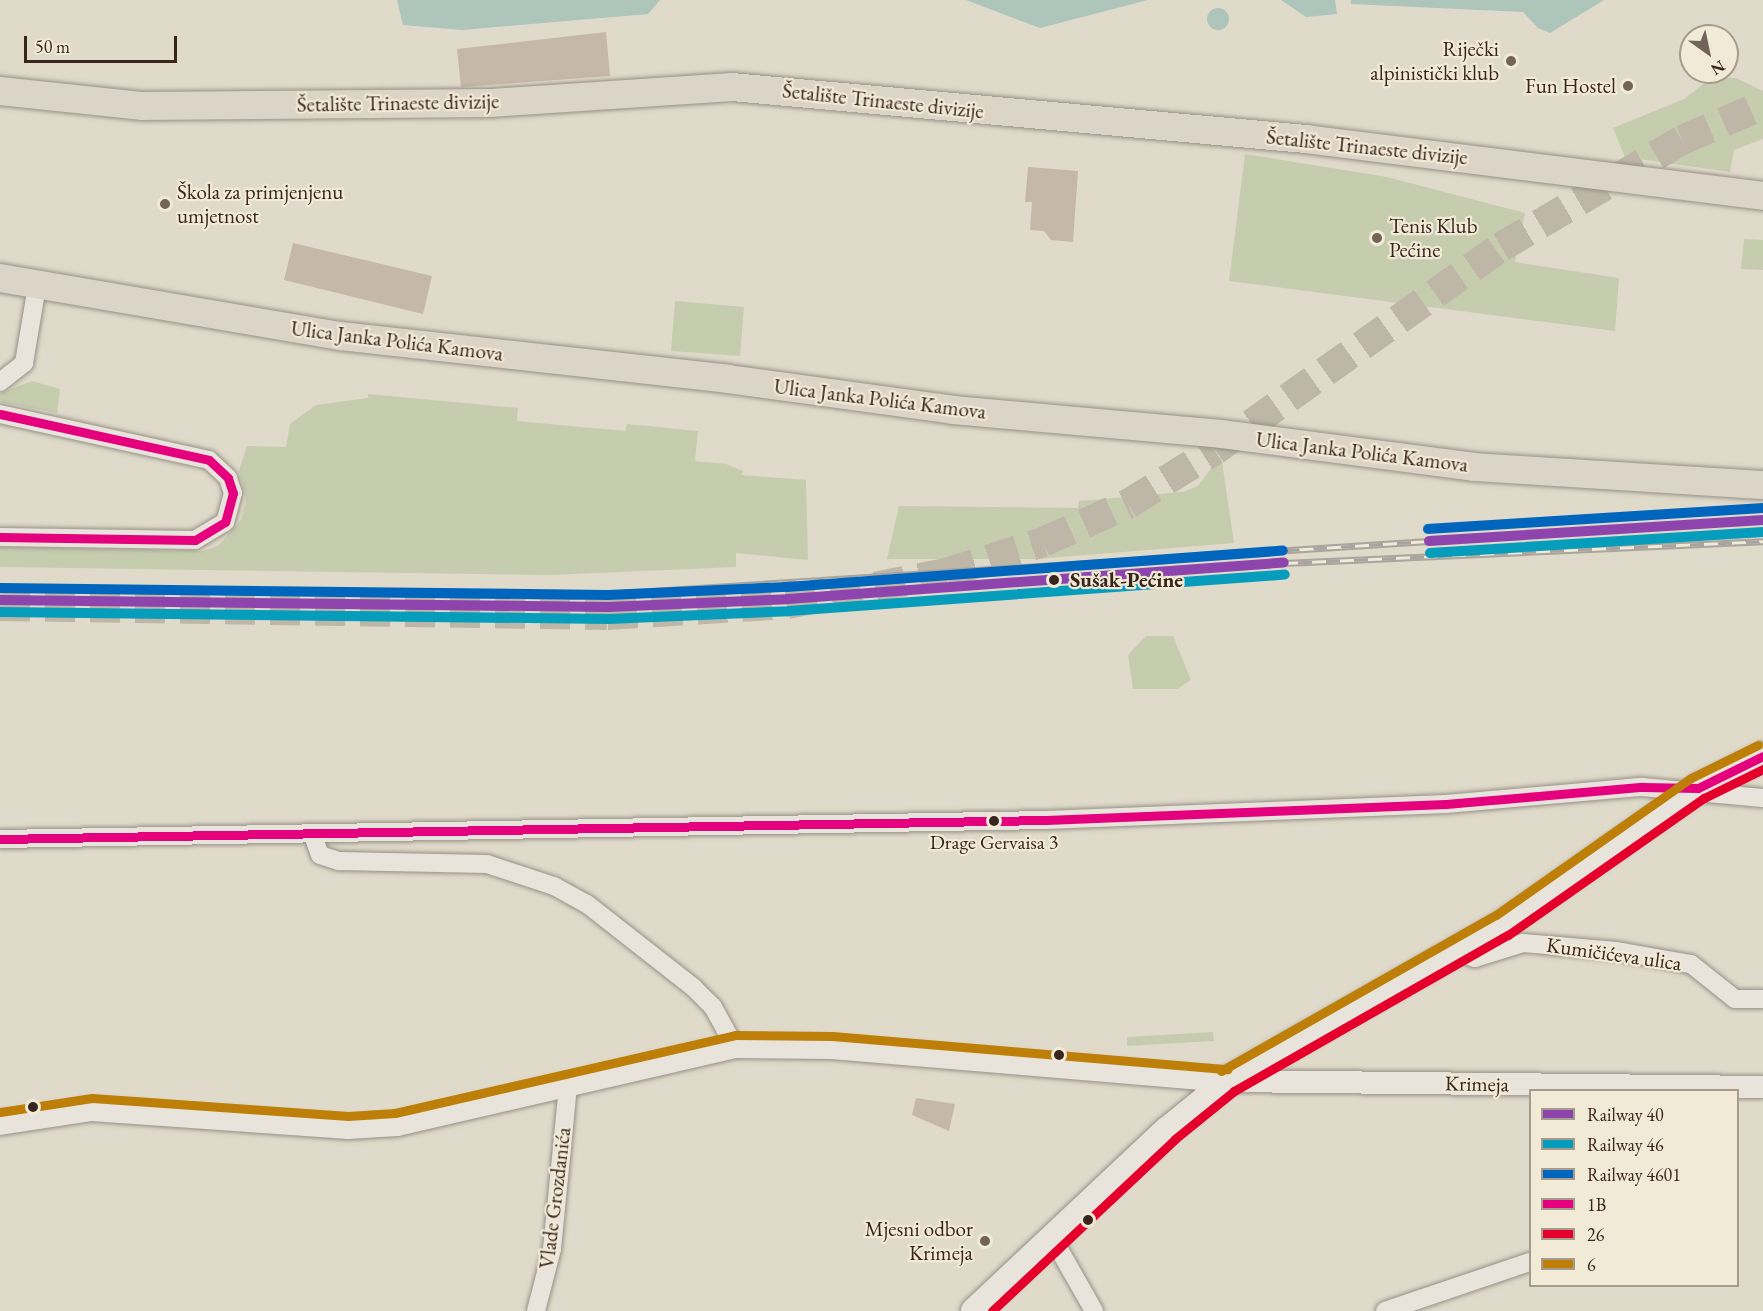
<!DOCTYPE html>
<meta charset="utf-8">
<style>
body{margin:0}
#map{position:relative;width:1763px;height:1311px;overflow:hidden;background:#e0daca;font-family:"EB Garamond",serif}
div>[style]{position:absolute}
[style*='--x']{left:calc(var(--x)*1px);top:calc(var(--y)*1px);width:calc(var(--w)*1px);rotate:calc(var(--a)*1deg)}
.green>*{inset:0;background:#c6cdae}
.water>*{inset:0;background:#adc5bb}
.round{border-radius:50%}
.building>*{inset:0;background:#c6b8a8}
.trunk-tunnel>*{height:30px;margin-top:-15px;transform-origin:0;background:repeating-linear-gradient(90deg,#beb6a7 0 30px,transparent 0 45px)}
.roads{filter:drop-shadow(0 0 2px #969187) drop-shadow(0 0 2px #969187)}
.minor>*{height:18px;margin:-9px;padding:0 9px;transform-origin:9px;border-radius:9px;background:#e8e4dc}
.tertiary>*{height:22px;margin:-11px;padding:0 11px;transform-origin:11px;border-radius:11px;background:#e8e4dc}
.secondary>*{height:26px;margin:-13px;padding:0 13px;transform-origin:13px;border-radius:13px;background:#e8e4dc}
.primary>*{height:28px;margin:-14px;padding:0 14px;transform-origin:14px;border-radius:14px;background:#dbd4c7}
.rail>*{height:7px;margin-top:-3.5px;transform-origin:0;background:repeating-linear-gradient(90deg,#f1ead7 0 14px,#a9a49d 0 28px);box-sizing:border-box;border-block:2px solid #a9a49d}
.bus-1>*{height:9px;margin:-4.5px;padding:0 4.5px;transform-origin:4.5px;border-radius:4.5px;background:#e5007d}
.bus-2>*{height:9px;margin:-4.5px;padding:0 4.5px;transform-origin:4.5px;border-radius:4.5px;background:#e4002b}
.bus-3>*{height:9px;margin:-4.5px;padding:0 4.5px;transform-origin:4.5px;border-radius:4.5px;background:#be7f09}
.rail-1>*{height:10px;margin:-5px;padding:0 5px;transform-origin:5px;border-radius:5px;background:#8e44ad}
.rail-2>*{height:10px;margin:-5px;padding:0 5px;transform-origin:5px;border-radius:5px;background:#069cbc}
.rail-3>*{height:10px;margin:-5px;padding:0 5px;transform-origin:5px;border-radius:5px;background:#0065bd}
.dots>*{width:16px;height:16px;translate:-50% -50%;box-sizing:border-box;border:3px solid #f1ead7;border-radius:50%}
span{translate:-50% -50%;white-space:nowrap;text-align:center;line-height:1.15;-webkit-text-stroke:4.5px #f1ead7;paint-order:stroke}
.bus-label{font-size:20px;color:#38251d}
.poi-label{font-size:21px;color:#38251d}
.right{translate:-100% -50%;text-align:right}
.left{translate:0 -50%;text-align:left}
.street-label{font-size:21px;color:#38251d}
.stop-label{font-size:21px;color:#38251d;font-weight:700}
.legend{position:absolute;left:1529px;top:1089px;width:210px;height:198px;box-sizing:border-box;background:#f1ead7;border:2px solid #a79b8d;margin:0;padding:8px 10px;list-style:none;font-size:18px;color:#38251d}
.legend li{display:flex;align-items:center;gap:12px;height:30px}
.legend b{width:30px;border:2px solid #a79b8d}
.north{position:absolute;left:1679px;top:24px;width:60px;height:60px;box-sizing:border-box;background:#f1ead7;border:2px solid #a79b8d;border-radius:50%;rotate:147deg;font-size:16px;font-weight:700;line-height:24px;text-align:center;color:#38251d}
.north::after{content:'';display:block;margin:auto;width:21px;height:27px;background:#73645a;clip-path:polygon(50% 0,100% 100%,50% 72%,0 100%)}
.scale{position:absolute;left:24px;top:36px;width:153px;height:27px;box-sizing:border-box;border:3px solid #38251d;border-top:0;padding-left:8px;font-size:18px;line-height:21px;white-space:nowrap;color:#38251d;-webkit-text-stroke:4px #f1ead7;paint-order:stroke}
</style>
<div id="map">
<div class="green">
<div style="clip-path:polygon(1711px 78px,1736px 78px,1763px 91px,1763px 139px,1734px 150px,1730px 172px,1625px 157px,1613px 128px,1684px 99px)"></div>
<div style="clip-path:polygon(1245px 154px,1387px 177px,1525px 213px,1515px 262px,1619px 278px,1615px 331px,1229px 281px)"></div>
<div style="clip-path:polygon(1744px 239px,1763px 240px,1763px 270px,1741px 269px)"></div>
<div style="clip-path:polygon(675px 301px,744px 307px,740px 356px,671px 351px)"></div>
<div style="clip-path:polygon(32px 381px,60px 389px,57px 413px,0 402px,0 393px)"></div>
<div style="clip-path:polygon(368px 394px,518px 408px,517px 421px,625px 431px,627px 424px,698px 431px,695px 461px,726px 464px,743px 471px,742px 475px,806px 480px,808px 560px,736px 553px,736px 567px,550px 575px,0 567px,0 547px,203px 551px,218px 546px,241px 520px,246px 500px,239px 470px,247px 446px,286px 447px,290px 424px,316px 405px,368px 398px)"></div>
<div style="clip-path:polygon(1221px 455px,1234px 543px,1037px 559px,887px 559px,899px 506px,1078px 508px,1079px 501px,1183px 492px,1198px 486px)"></div>
<div style="clip-path:polygon(1146px 636px,1173px 636px,1191px 680px,1177px 689px,1133px 689px,1128px 655px)"></div>
<div style="clip-path:polygon(1213px 1032px,1214px 1041px,1127px 1046px,1127px 1037px)"></div>
</div>
<div class="water">
<div style="clip-path:polygon(397px 0,660px 0,648px 14px,462px 30px,403px 25px)"></div>
<div style="clip-path:polygon(966px 0,1148px 0,1040px 28px)"></div>
<div style="clip-path:polygon(1281px 0,1335px 0,1337px 14px,1306px 17px)"></div>
<div style="clip-path:polygon(1351px 0,1604px 0,1550px 33px,1538px 28px,1523px 12px,1351px 4px)"></div>
<div class="round" style="left:1207px;top:8px;width:22px;height:22px"></div>
</div>
<div class="building">
<div style="clip-path:polygon(606px 32px,610px 76px,461px 87px,457px 49px)"></div>
<div style="clip-path:polygon(1028px 167px,1078px 171px,1073px 242px,1051px 240px,1044px 231px,1030px 230px,1032px 202px,1025px 202px)"></div>
<div style="clip-path:polygon(293px 243px,432px 276px,423px 314px,284px 280px)"></div>
<div style="clip-path:polygon(916px 1098px,955px 1104px,949px 1131px,912px 1115px)"></div>
</div>
<div class="trunk-tunnel">
<div style="--x:0;--y:606;--w:607;--a:0.85"></div>
<div style="--x:607;--y:615;--w:180;--a:-3.5"></div>
<div style="--x:787;--y:604;--w:162;--a:-11"></div>
<div style="--x:946;--y:573;--w:102;--a:-17.7"></div>
<div style="--x:1043;--y:542;--w:93;--a:-24.1"></div>
<div style="--x:1128;--y:504;--w:102;--a:-31.8"></div>
<div style="--x:1215;--y:450;--w:351;--a:-35.4"></div>
<div style="--x:1501;--y:247;--w:210;--a:-30.6"></div>
<div style="--x:1682;--y:140;--w:88;--a:-23.4"></div>
</div>
<div class="roads">
<div class="minor">
<div style="--x:0;--y:382;--w:31;--a:-38"></div>
<div style="--x:24;--y:363;--w:78;--a:-80.4"></div>
<div style="--x:0;--y:414;--w:214;--a:12.4"></div>
<div style="--x:209;--y:460;--w:26;--a:43"></div>
<div style="--x:228;--y:478;--w:16;--a:72"></div>
<div style="--x:233;--y:493;--w:30;--a:105"></div>
<div style="--x:225;--y:522;--w:35;--a:149"></div>
<div style="--x:195;--y:540;--w:195;--a:-179.1"></div>
<div style="--x:312;--y:833;--w:23;--a:70"></div>
<div style="--x:320;--y:855;--w:20;--a:18"></div>
<div style="--x:339;--y:861;--w:148;--a:1.2"></div>
<div style="--x:487;--y:864;--w:71;--a:18.2"></div>
<div style="--x:554;--y:886;--w:38;--a:29"></div>
<div style="--x:587;--y:904;--w:136;--a:38.1"></div>
<div style="--x:694;--y:988;--w:27;--a:45"></div>
<div style="--x:713;--y:1007;--w:46;--a:61.2"></div>
<div style="--x:0;--y:839;--w:1046;--a:-1.04"></div>
<div style="--x:1046;--y:820;--w:400;--a:-2.3"></div>
<div style="--x:1446;--y:804;--w:197;--a:-5"></div>
<div style="--x:1642;--y:787;--w:121;--a:5.2"></div>
<div style="--x:1457;--y:952;--w:19;--a:18"></div>
<div style="--x:1475;--y:958;--w:50;--a:-17.4"></div>
<div style="--x:1523;--y:943;--w:94;--a:4.9"></div>
<div style="--x:1617;--y:951;--w:75;--a:10"></div>
<div style="--x:1691;--y:964;--w:56;--a:38.5"></div>
<div style="--x:1735;--y:999;--w:28;--a:0"></div>
<div style="--x:1052;--y:1237;--w:85;--a:60.4"></div>
<div style="--x:536;--y:1311;--w:64;--a:-75.5"></div>
<div style="--x:552;--y:1249;--w:165;--a:-84.4"></div>
<div style="--x:1385;--y:1311;--w:153;--a:-18.7"></div>
</div>
<div class="tertiary">
<div style="--x:0;--y:1124;--w:93;--a:-8.7"></div>
<div style="--x:92;--y:1110;--w:257;--a:4"></div>
<div style="--x:348;--y:1128;--w:49;--a:-3.5"></div>
<div style="--x:397;--y:1125;--w:347;--a:-13"></div>
<div style="--x:735;--y:1047;--w:96;--a:0.6"></div>
<div style="--x:831;--y:1048;--w:397;--a:4.8"></div>
<div style="--x:1227;--y:1081;--w:536;--a:0.64"></div>
</div>
<div class="secondary">
<div style="--x:974;--y:1311;--w:265;--a:-43.2"></div>
<div style="--x:1167;--y:1130;--w:77;--a:-39.2"></div>
<div style="--x:1227;--y:1081;--w:316;--a:-29.6"></div>
<div style="--x:1502;--y:925;--w:239;--a:-35"></div>
<div style="--x:1698;--y:788;--w:72;--a:-26.2"></div>
</div>
<div class="primary">
<div style="--x:0;--y:91;--w:144;--a:6"></div>
<div style="--x:143;--y:106;--w:348;--a:-0.5"></div>
<div style="--x:491;--y:103;--w:242;--a:-3.8"></div>
<div style="--x:732;--y:87;--w:576;--a:5.18"></div>
<div style="--x:1306;--y:139;--w:461;--a:7.1"></div>
<div style="--x:0;--y:278;--w:346;--a:9.7"></div>
<div style="--x:341;--y:336;--w:389;--a:6.3"></div>
<div style="--x:728;--y:379;--w:227;--a:7.8"></div>
<div style="--x:953;--y:410;--w:269;--a:5.1"></div>
<div style="--x:1221;--y:434;--w:255;--a:7.4"></div>
<div style="--x:1474;--y:467;--w:290;--a:3.6"></div>
</div>
</div>
<div class="rail">
<div style="--x:1284;--y:563;--w:480;--a:-2.6"></div>
<div style="--x:0;--y:588;--w:573;--a:0.8"></div>
<div style="--x:573;--y:596;--w:858;--a:-3.68"></div>
</div>
<div class="bus-1">
<div style="--x:0;--y:414;--w:214;--a:12.4"></div>
<div style="--x:209;--y:460;--w:26;--a:43"></div>
<div style="--x:228;--y:478;--w:16;--a:72"></div>
<div style="--x:233;--y:493;--w:30;--a:105"></div>
<div style="--x:225;--y:522;--w:35;--a:149"></div>
<div style="--x:195;--y:540;--w:195;--a:-179.1"></div>
<div style="--x:0;--y:839;--w:1046;--a:-1.04"></div>
<div style="--x:1046;--y:820;--w:400;--a:-2.3"></div>
<div style="--x:1446;--y:804;--w:197;--a:-5"></div>
<div style="--x:1642;--y:787;--w:56;--a:1"></div>
<div style="--x:1698;--y:788;--w:72;--a:-26.2"></div>
</div>
<div class="bus-2">
<div style="--x:992;--y:1311;--w:251;--a:-43.2"></div>
<div style="--x:1175;--y:1139;--w:76;--a:-39.1"></div>
<div style="--x:1234;--y:1091;--w:315;--a:-29.7"></div>
<div style="--x:1508;--y:935;--w:239;--a:-35"></div>
<div style="--x:1704;--y:798;--w:66;--a:-26.2"></div>
</div>
<div class="bus-3">
<div style="--x:1221;--y:1071;--w:316;--a:-29.6"></div>
<div style="--x:1496;--y:915;--w:238;--a:-35.1"></div>
<div style="--x:1691;--y:778;--w:75;--a:-26.2"></div>
<div style="--x:0;--y:1112;--w:93;--a:-8.7"></div>
<div style="--x:92;--y:1098;--w:257;--a:4"></div>
<div style="--x:348;--y:1116;--w:47;--a:-3.7"></div>
<div style="--x:395;--y:1113;--w:349;--a:-12.9"></div>
<div style="--x:735;--y:1035;--w:97;--a:0.6"></div>
<div style="--x:832;--y:1036;--w:397;--a:4.8"></div>
</div>
<div class="rail-1">
<div style="--x:1429;--y:541;--w:335;--a:-3.6"></div>
<div style="--x:0;--y:600;--w:608;--a:0.66"></div>
<div style="--x:608;--y:607;--w:180;--a:-2.5"></div>
<div style="--x:788;--y:599;--w:497;--a:-4.2"></div>
</div>
<div class="rail-2">
<div style="--x:1430;--y:553;--w:334;--a:-3.6"></div>
<div style="--x:0;--y:612;--w:609;--a:0.66"></div>
<div style="--x:609;--y:619;--w:180;--a:-2.5"></div>
<div style="--x:789;--y:611;--w:497;--a:-4.2"></div>
</div>
<div class="rail-3">
<div style="--x:1428;--y:529;--w:335;--a:-3.6"></div>
<div style="--x:0;--y:588;--w:608;--a:0.66"></div>
<div style="--x:608;--y:595;--w:179;--a:-2.6"></div>
<div style="--x:787;--y:587;--w:497;--a:-4.2"></div>
</div>
<div class="dots">
<div style="left:1511px;top:61px;background:#73645a"></div>
<div style="left:1628px;top:86px;background:#73645a"></div>
<div style="left:165px;top:204px;background:#73645a"></div>
<div style="left:1377px;top:238px;background:#73645a"></div>
<div style="left:1054px;top:580px;background:#38251d"></div>
<div style="left:994px;top:821px;background:#38251d"></div>
<div style="left:1059px;top:1055px;background:#38251d"></div>
<div style="left:33px;top:1107px;background:#38251d"></div>
<div style="left:1088px;top:1220px;background:#38251d"></div>
<div style="left:985px;top:1241px;background:#73645a"></div>
</div>
<div class="bus-label">
<span style="left:994px;top:842px">Drage Gervaisa 3</span>
</div>
<div class="poi-label">
<span class="right" style="left:1499px;top:61px">Riječki<br>alpinistički klub</span>
<span class="right" style="left:1616px;top:86px">Fun Hostel</span>
<span class="left" style="left:177px;top:204px">Škola za primjenjenu<br>umjetnost</span>
<span class="left" style="left:1389px;top:238px">Tenis Klub<br>Pećine</span>
<span class="right" style="left:973px;top:1241px">Mjesni odbor<br>Krimeja</span>
</div>
<div class="street-label">
<span style="left:883px;top:101px;rotate:6deg">Šetalište Trinaeste divizije</span>
<span style="left:398px;top:103px;rotate:-1deg">Šetalište Trinaeste divizije</span>
<span style="left:1367px;top:147px;rotate:6deg">Šetalište Trinaeste divizije</span>
<span style="left:397px;top:341px;rotate:7deg">Ulica Janka Polića Kamova</span>
<span style="left:880px;top:399px;rotate:7deg">Ulica Janka Polića Kamova</span>
<span style="left:1362px;top:452px;rotate:7deg">Ulica Janka Polića Kamova</span>
<span style="left:1614px;top:954px;rotate:8deg">Kumičićeva ulica</span>
<span style="left:1477px;top:1084px;rotate:1deg">Krimeja</span>
<span style="left:555px;top:1198px;rotate:-83deg">Vlade Grozdanića</span>
</div>
<div class="stop-label">
<span class="left" style="left:1070px;top:580px">Sušak-Pećine</span>
</div>
<ul class="legend">
<li><b style="height:8px;background:#8e44ad"></b>Railway 40</li>
<li><b style="height:8px;background:#069cbc"></b>Railway 46</li>
<li><b style="height:8px;background:#0065bd"></b>Railway 4601</li>
<li><b style="height:8px;background:#e5007d"></b>1B</li>
<li><b style="height:8px;background:#e4002b"></b>26</li>
<li><b style="height:8px;background:#be7f09"></b>6</li>
</ul>
<div class="north">N</div>
<div class="scale">50 m</div>
</div>
